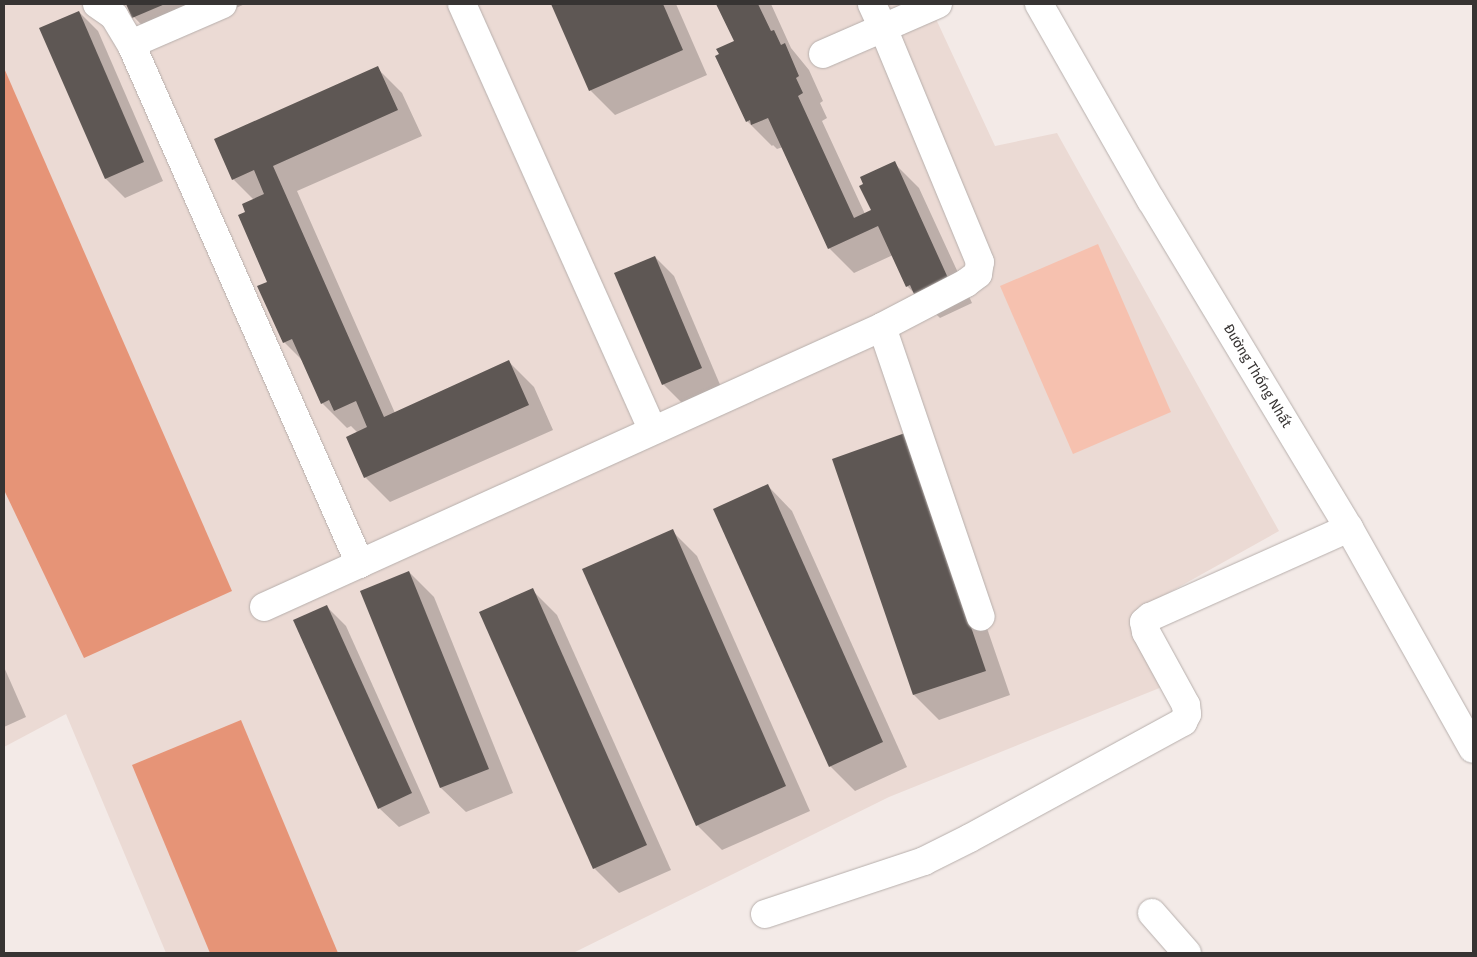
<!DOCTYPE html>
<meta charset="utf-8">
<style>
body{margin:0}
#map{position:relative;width:1477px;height:957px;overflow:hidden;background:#f3eae7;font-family:"Fira Sans",sans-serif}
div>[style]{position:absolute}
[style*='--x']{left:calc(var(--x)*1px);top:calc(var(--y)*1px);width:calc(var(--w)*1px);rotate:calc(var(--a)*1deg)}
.built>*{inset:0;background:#ebdad4}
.green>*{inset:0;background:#f6c1af}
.water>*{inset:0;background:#e69477}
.shadow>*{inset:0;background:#0003}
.building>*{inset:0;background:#5e5754}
.roads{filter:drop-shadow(0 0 1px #b7afac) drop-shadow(0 0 1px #b7afac)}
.minor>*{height:28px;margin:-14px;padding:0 14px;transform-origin:14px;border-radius:14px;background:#fff}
span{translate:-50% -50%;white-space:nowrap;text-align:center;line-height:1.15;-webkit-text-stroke:5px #fff;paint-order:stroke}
.street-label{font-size:14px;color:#373433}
.frame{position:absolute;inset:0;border:5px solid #373433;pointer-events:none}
</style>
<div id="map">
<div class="built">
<div style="clip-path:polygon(4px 4px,929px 4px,995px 146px,1057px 133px,1279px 531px,1145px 606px,1162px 687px,889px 797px,573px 953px,166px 953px,66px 714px,4px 747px)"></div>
</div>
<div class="green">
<div style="clip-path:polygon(1098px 244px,1171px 412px,1073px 454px,1000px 286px)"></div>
</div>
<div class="water">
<div style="clip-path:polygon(4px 68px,232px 591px,84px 658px,4px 490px)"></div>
<div style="clip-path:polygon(241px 720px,338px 953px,210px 953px,132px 765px)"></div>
</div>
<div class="shadow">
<div style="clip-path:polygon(128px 4px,245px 4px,158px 42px,134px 17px)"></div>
<div style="clip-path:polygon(553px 4px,676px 4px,707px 75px,615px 115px,590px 90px)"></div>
<div style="clip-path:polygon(718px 4px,771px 4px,791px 48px,809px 70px,823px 101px,820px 103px,827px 118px,822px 121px,865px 214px,872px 211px,894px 163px,919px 188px,972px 303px,940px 318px,907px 286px,893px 255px,854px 273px,829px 248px,783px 147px,777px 149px,773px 145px,772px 146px,747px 121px,735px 42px)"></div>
<div style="clip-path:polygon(79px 12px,98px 31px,163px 181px,125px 198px,106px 179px)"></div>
<div style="clip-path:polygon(377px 68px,402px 93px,422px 136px,297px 191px,395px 413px,509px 362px,534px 387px,553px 430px,390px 502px,365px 477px,358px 433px,351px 426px,347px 428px,322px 403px,304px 362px,284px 342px,269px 282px,246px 213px,254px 200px,233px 179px)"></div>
<div style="clip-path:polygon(655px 257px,674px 276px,721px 387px,682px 403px,663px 384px)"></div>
<div style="clip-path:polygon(834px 459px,929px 460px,1010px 695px,939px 720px,914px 695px)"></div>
<div style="clip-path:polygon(768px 486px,792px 511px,907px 767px,855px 791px,830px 766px)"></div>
<div style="clip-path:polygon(672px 531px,697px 556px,810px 811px,722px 850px,697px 825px)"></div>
<div style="clip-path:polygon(409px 572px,434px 597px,513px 793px,466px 812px,441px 788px)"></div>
<div style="clip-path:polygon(532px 590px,557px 615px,671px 870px,619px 893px,594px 868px)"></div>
<div style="clip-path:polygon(327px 607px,346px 626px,430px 813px,399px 827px,379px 808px)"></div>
<div style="clip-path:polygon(4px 667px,26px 717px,4px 727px)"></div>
</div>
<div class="building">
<div style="clip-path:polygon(126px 4px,165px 4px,132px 18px)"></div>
<div style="clip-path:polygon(551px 4px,663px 4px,683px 50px,589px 91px)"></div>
<div style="clip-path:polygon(716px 4px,758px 4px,771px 31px,774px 30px,781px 45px,785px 43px,799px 76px,796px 78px,803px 93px,798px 96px,854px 218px,871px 210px,859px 186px,863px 184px,860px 177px,895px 161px,948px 278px,914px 294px,910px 285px,906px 287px,878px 226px,828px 249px,768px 118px,751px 125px,750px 120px,746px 122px,715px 56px,719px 54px,716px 49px,734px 41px)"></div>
<div style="clip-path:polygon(79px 11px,144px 162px,105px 179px,39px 28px)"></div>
<div style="clip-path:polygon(378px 66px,398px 110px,273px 166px,384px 417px,509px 360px,529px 405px,364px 478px,346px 437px,367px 427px,356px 401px,334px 411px,329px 400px,321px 404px,292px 339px,283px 343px,257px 286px,267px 282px,238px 215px,245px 212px,242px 204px,264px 194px,254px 170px,232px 180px,214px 139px)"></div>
<div style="clip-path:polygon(655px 256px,702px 368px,662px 385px,614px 273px)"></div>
<div style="clip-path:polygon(905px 433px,986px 671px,913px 695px,832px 459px)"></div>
<div style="clip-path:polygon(768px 484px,883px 742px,829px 767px,713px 509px)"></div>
<div style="clip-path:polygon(673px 529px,786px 786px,696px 826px,582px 569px)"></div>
<div style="clip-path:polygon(409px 571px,489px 769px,440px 788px,360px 591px)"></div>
<div style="clip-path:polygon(533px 588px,647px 845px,593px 869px,479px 612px)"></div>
<div style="clip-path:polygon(327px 605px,412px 793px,378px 809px,293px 620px)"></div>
</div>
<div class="roads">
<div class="minor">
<div style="--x:97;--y:4;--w:21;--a:35"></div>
<div style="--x:114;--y:16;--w:33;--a:59"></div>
<div style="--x:131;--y:44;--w:100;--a:-23.5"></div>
<div style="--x:462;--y:4;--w:467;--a:65.9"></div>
<div style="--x:1039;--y:4;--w:226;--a:60.3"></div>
<div style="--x:1151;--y:200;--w:383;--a:58.9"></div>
<div style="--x:1349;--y:528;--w:253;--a:60.7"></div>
<div style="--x:131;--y:44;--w:568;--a:66.23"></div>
<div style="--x:823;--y:54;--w:65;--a:-23.4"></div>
<div style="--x:883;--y:28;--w:26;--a:-115"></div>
<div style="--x:882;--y:327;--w:306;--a:71.2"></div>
<div style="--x:264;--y:607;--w:678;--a:-24.37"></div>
<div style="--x:882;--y:327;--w:95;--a:-27.6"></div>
<div style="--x:966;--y:283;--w:15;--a:-37"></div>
<div style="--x:978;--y:274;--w:12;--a:-81"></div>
<div style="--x:980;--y:262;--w:253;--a:-112.5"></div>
<div style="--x:883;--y:28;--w:60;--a:-23.6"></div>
<div style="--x:1152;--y:913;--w:53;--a:48.8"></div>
<div style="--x:765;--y:914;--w:168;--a:-18.4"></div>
<div style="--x:924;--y:861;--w:51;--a:-26.6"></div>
<div style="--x:970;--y:838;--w:243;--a:-28.6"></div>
<div style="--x:1183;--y:722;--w:9;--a:-63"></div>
<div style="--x:1187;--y:714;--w:9;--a:-96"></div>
<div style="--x:1186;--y:705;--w:83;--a:-118.7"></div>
<div style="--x:1146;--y:632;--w:10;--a:-101"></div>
<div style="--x:1144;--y:622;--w:8;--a:-40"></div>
<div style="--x:1150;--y:617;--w:218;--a:-24.1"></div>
</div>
</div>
<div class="street-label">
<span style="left:1257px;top:376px;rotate:59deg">Đường Thống Nhất</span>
</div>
<div class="frame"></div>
</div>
